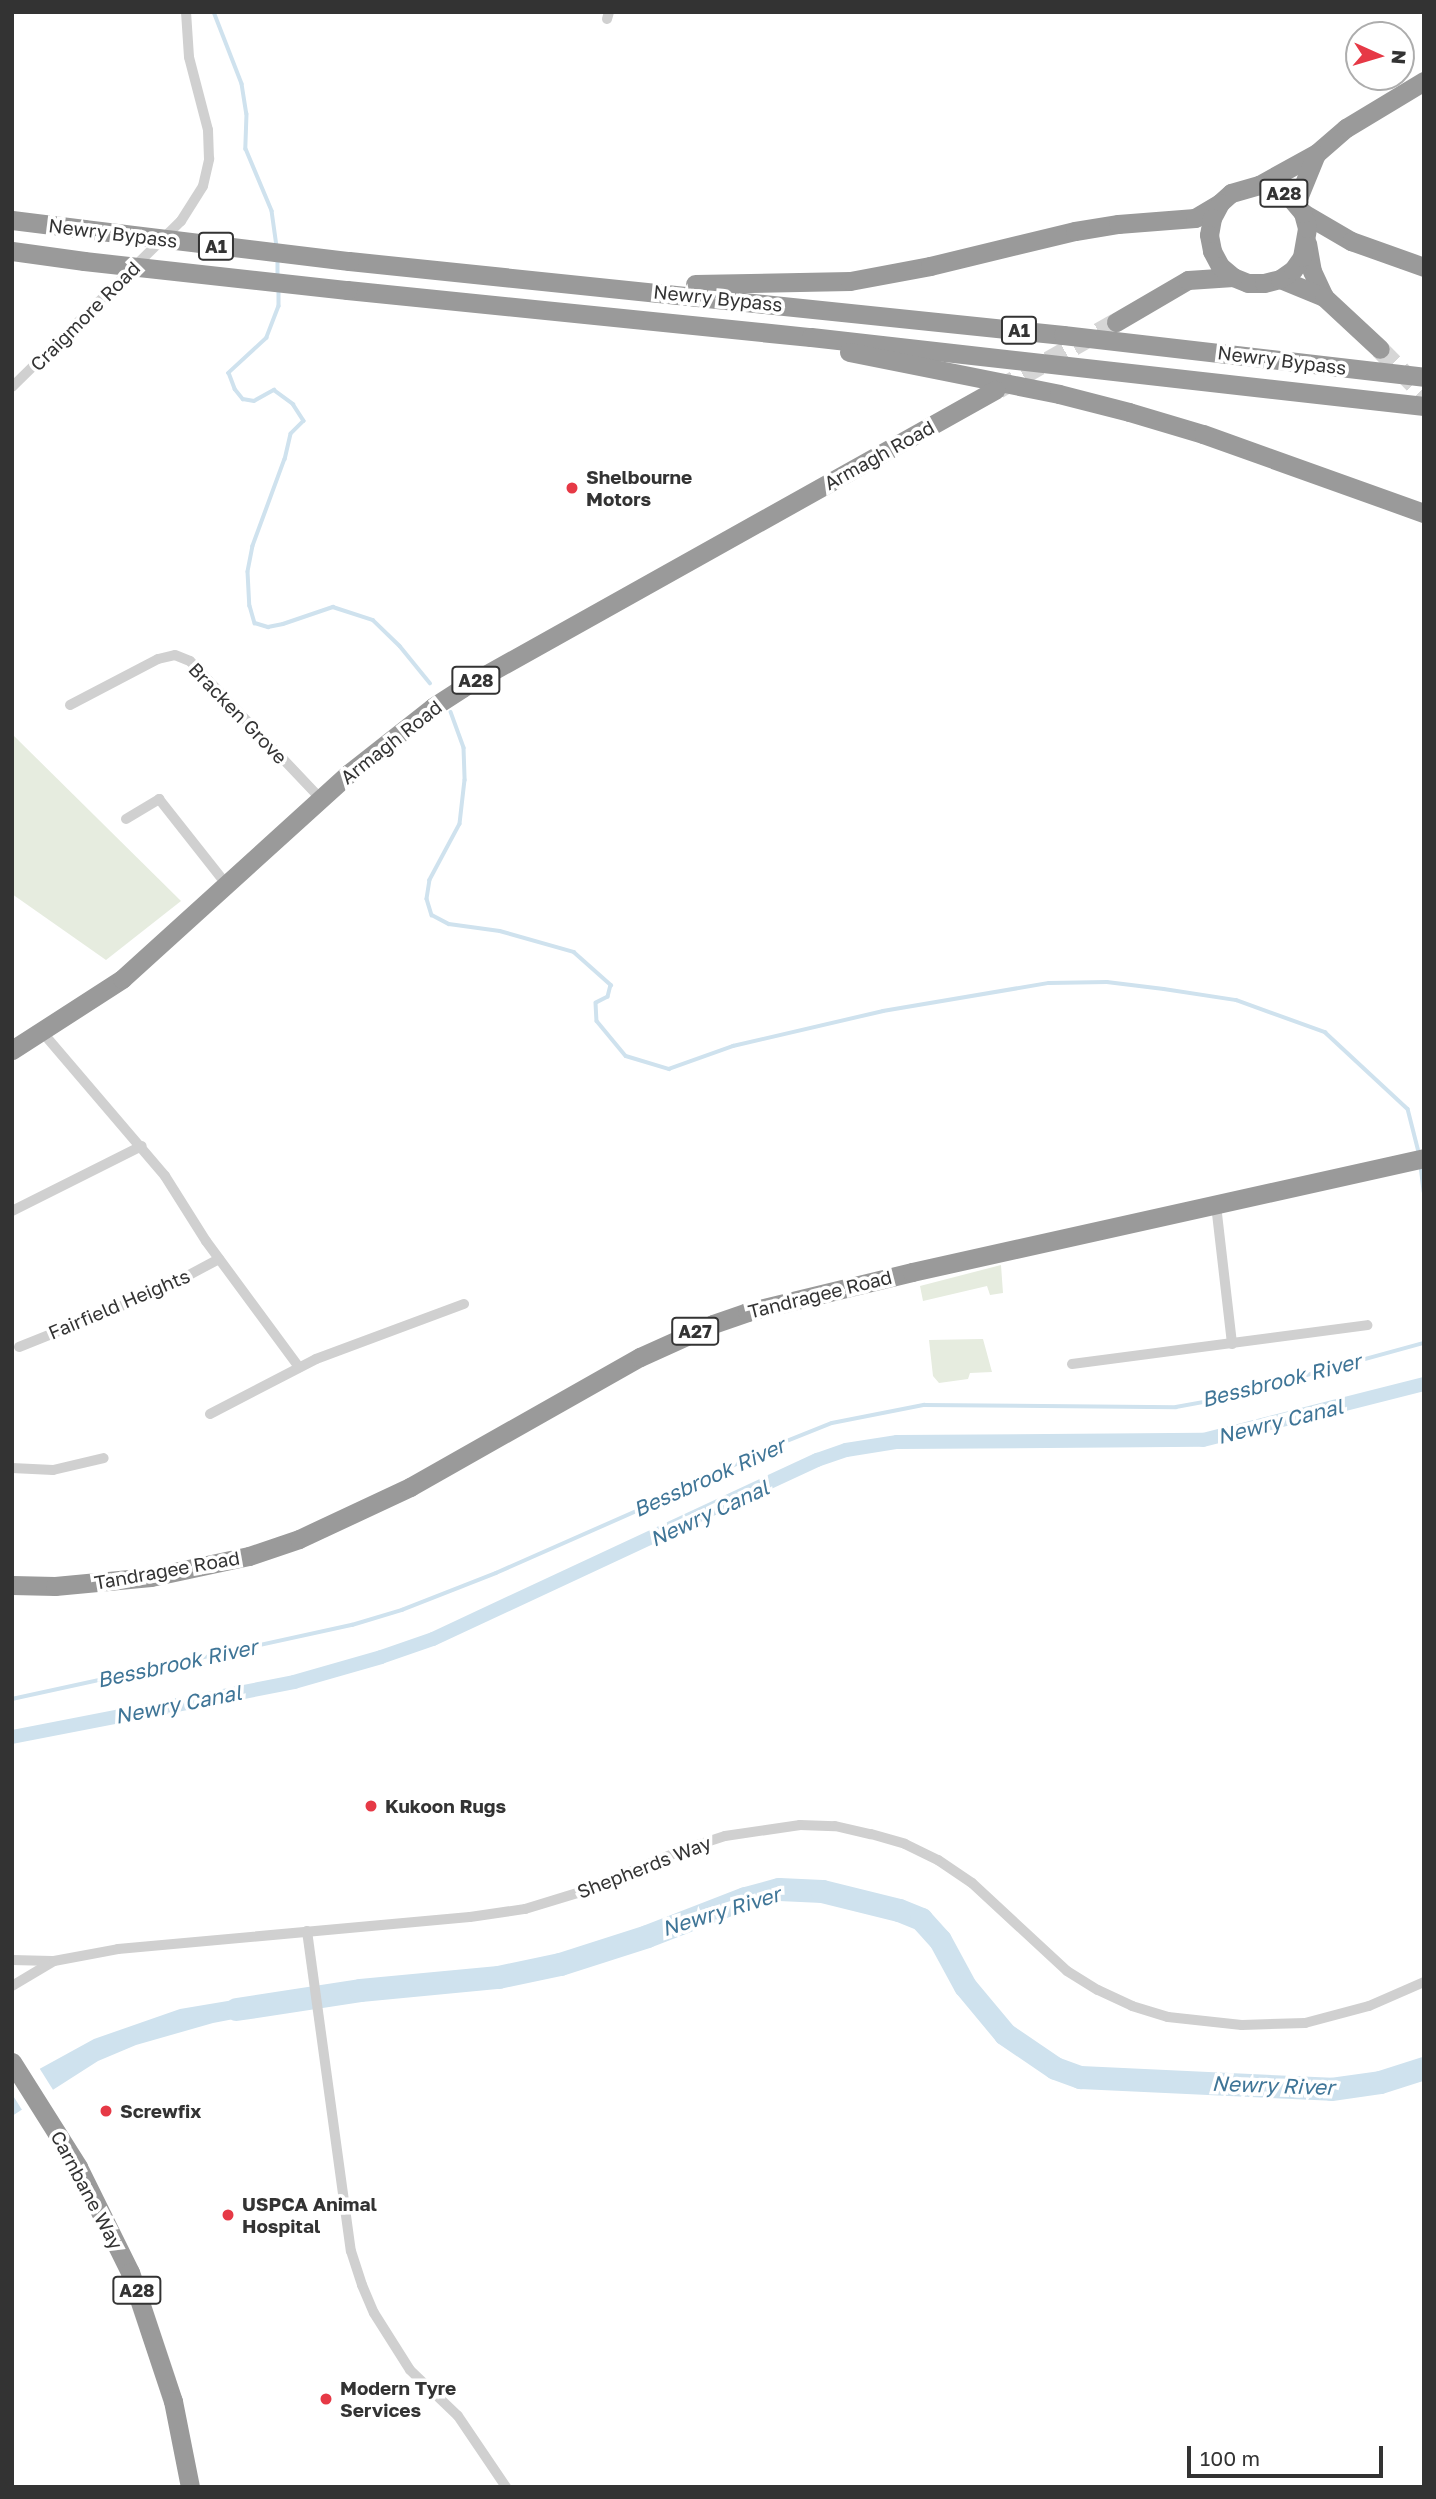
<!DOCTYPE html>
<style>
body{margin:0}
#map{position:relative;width:1436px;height:2499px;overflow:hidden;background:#fff;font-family:"Golos Text",sans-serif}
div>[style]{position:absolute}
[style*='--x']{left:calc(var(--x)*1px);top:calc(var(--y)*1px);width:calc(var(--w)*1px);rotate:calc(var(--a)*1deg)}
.green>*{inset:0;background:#e6ecdf}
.water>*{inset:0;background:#cfe2ee}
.pier>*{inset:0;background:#fff}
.stream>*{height:3.5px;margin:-1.75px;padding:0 1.75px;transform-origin:1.75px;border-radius:1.75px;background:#cfe2ee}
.canal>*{height:14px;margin:-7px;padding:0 7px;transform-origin:7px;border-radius:7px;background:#cfe2ee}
.river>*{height:23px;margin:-11.5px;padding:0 11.5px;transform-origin:11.5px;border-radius:11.5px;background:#cfe2ee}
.highway-tunnel>*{height:19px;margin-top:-9.5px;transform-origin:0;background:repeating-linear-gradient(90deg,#d6d6d6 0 19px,transparent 0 29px)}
.street>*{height:10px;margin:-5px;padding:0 5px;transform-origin:5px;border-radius:5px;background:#d0d0d0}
.highway>*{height:19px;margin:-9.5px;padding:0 9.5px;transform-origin:9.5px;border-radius:9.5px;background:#9a9a9a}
.highway-bridge>*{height:19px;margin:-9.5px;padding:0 9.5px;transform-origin:9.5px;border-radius:9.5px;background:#9a9a9a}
.dots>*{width:19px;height:19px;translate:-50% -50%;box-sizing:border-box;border:4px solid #fff;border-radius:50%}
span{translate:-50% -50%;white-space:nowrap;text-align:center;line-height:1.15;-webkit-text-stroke:7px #fff;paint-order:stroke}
.shield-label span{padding:2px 5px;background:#fff;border:2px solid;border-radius:5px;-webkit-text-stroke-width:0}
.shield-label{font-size:18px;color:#333;font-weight:700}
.street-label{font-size:19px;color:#333}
.poi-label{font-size:19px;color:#333;font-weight:700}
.left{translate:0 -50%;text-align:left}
.water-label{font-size:21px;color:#3f7597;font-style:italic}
.frame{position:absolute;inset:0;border:14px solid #333;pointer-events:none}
.north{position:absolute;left:1345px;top:21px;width:70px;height:70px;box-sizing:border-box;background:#fff;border:2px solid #adadad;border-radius:50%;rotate:94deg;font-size:19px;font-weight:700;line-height:28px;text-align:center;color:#333}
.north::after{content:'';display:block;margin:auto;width:24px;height:32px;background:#e63946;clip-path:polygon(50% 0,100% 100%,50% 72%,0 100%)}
.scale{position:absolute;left:1187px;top:2446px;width:196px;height:32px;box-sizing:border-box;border:4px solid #333;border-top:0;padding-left:9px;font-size:21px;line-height:24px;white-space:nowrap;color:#333;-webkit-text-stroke:5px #fff;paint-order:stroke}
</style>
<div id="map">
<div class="green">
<div style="clip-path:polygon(12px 734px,181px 901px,106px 960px,12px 894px)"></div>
<div style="clip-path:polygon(1001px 1265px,1003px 1293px,990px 1295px,987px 1286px,923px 1301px,920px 1286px)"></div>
<div style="clip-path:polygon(983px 1339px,992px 1372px,970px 1373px,968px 1379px,939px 1383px,933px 1376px,929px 1340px)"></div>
</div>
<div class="water">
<div style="clip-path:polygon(263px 1995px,270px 2012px,213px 2023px,136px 2045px,98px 2061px,12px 2116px,12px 2084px,94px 2039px,180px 2009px)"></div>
</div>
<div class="pier">
<div style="clip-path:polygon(38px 2066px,55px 2093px,24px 2113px,12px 2094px,12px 2080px)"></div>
</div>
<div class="stream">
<div style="--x:214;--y:12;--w:77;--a:68.7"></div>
<div style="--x:242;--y:84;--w:30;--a:81"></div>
<div style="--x:247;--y:114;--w:35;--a:92"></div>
<div style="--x:246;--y:149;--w:67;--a:67.2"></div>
<div style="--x:272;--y:211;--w:34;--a:82"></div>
<div style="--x:278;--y:260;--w:17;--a:90"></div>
<div style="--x:279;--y:288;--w:18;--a:90"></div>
<div style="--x:279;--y:306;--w:34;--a:111"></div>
<div style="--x:267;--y:338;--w:52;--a:137.4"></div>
<div style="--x:229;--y:373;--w:17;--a:69"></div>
<div style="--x:235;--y:389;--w:13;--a:51"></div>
<div style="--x:243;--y:399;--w:11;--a:10"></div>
<div style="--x:254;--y:401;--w:23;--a:-29"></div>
<div style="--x:274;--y:390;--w:24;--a:36"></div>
<div style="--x:293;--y:404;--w:20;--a:57"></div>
<div style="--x:304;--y:421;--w:18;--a:135"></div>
<div style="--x:291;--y:434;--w:26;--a:103"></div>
<div style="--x:285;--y:459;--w:93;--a:110.2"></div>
<div style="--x:253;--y:546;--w:26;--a:101"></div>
<div style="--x:248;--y:572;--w:34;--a:87"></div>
<div style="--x:250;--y:606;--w:18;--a:74"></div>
<div style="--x:255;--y:623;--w:14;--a:17"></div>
<div style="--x:268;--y:627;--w:15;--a:-11"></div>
<div style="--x:283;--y:624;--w:53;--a:-18.8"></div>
<div style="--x:333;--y:607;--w:42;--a:18"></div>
<div style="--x:373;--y:620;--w:37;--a:44"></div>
<div style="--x:400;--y:646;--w:48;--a:51"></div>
<div style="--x:451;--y:712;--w:38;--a:70"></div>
<div style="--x:464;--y:748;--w:32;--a:88"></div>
<div style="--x:465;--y:780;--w:44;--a:96.5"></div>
<div style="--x:460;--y:824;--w:64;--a:118.2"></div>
<div style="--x:430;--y:880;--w:19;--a:99"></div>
<div style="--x:427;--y:899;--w:17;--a:73"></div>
<div style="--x:432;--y:915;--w:19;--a:28"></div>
<div style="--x:449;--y:924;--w:51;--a:7.8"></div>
<div style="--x:500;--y:931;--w:77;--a:15.8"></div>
<div style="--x:574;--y:952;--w:50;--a:41.7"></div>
<div style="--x:611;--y:985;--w:12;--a:104"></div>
<div style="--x:608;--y:997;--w:13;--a:153"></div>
<div style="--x:596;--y:1003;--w:18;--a:87"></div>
<div style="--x:597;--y:1021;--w:45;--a:50.4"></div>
<div style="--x:626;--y:1056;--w:45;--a:16.8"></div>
<div style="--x:669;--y:1069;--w:68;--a:-19.8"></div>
<div style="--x:733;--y:1046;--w:154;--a:-13.1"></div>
<div style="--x:883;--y:1011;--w:168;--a:-9.6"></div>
<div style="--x:1049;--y:983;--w:58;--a:-1"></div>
<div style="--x:1107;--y:982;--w:57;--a:7"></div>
<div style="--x:1164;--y:989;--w:73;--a:8.7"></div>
<div style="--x:1236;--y:1000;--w:95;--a:19.8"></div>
<div style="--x:1325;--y:1032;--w:113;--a:42.9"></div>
<div style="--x:1408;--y:1109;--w:44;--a:75.7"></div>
<div style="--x:1421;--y:1166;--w:26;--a:83"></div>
<div style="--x:12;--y:1699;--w:348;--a:-12.3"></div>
<div style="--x:352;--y:1625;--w:52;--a:-16.7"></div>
<div style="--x:402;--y:1610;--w:101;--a:-21.5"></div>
<div style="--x:496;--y:1573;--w:215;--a:-23.8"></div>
<div style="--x:693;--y:1486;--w:77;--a:-26.9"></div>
<div style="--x:762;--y:1451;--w:75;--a:-21.8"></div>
<div style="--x:832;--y:1423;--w:94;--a:-11.1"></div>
<div style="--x:924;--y:1405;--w:252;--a:0.5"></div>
<div style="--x:1176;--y:1407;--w:45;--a:-10.3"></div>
<div style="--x:1220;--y:1399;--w:212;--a:-15.4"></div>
</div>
<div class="canal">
<div style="--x:12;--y:1737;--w:287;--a:-11"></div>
<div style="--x:294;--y:1682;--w:91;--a:-16"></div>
<div style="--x:381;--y:1657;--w:55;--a:-19.1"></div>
<div style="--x:433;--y:1639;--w:424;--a:-25"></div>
<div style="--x:817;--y:1460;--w:31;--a:-19"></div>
<div style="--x:846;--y:1450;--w:52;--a:-8.9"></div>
<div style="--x:897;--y:1442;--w:306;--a:-0.4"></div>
<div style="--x:1203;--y:1440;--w:228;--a:-14.2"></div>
</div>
<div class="river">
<div style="--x:236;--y:2009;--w:125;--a:-8.7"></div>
<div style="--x:360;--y:1990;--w:139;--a:-5.4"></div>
<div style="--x:498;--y:1977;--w:63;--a:-11.8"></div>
<div style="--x:560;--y:1964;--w:91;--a:-17.8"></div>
<div style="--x:647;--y:1936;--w:105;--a:-21.2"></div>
<div style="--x:745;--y:1898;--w:35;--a:-15"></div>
<div style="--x:779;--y:1889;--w:43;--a:2.7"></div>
<div style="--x:822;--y:1891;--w:79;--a:13.9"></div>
<div style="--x:899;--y:1910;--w:24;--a:22"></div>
<div style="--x:921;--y:1919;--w:28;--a:48"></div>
<div style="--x:940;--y:1940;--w:52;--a:61.5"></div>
<div style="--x:965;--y:1986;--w:62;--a:50.2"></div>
<div style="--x:1005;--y:2034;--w:60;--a:34.2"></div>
<div style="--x:1055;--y:2068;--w:27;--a:20"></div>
<div style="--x:1080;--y:2077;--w:251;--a:2.7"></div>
<div style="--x:1331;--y:2089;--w:49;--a:-8.1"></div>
<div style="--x:1380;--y:2082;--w:46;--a:-17.7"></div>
</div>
<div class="highway-tunnel">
<div style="--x:1380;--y:349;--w:63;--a:45.6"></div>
<div style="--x:998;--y:389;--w:136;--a:-29.6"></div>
</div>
<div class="street">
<div style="--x:607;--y:19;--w:7;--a:-74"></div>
<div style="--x:12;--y:387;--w:237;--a:-44.5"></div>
<div style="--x:181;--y:221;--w:41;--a:-57.8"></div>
<div style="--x:203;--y:186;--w:28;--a:-77"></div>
<div style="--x:209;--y:159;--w:29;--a:-92"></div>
<div style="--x:208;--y:130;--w:75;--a:-104.6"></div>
<div style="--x:189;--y:57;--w:45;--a:-93.8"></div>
<div style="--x:70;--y:705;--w:99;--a:-27.6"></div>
<div style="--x:158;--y:659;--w:17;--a:-13"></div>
<div style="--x:175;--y:655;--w:16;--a:22"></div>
<div style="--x:190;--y:661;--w:190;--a:46.5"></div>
<div style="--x:126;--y:819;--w:39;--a:-31"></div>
<div style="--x:159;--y:799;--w:110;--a:51.7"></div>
<div style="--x:43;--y:1033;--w:188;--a:49.5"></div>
<div style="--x:165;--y:1176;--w:77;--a:57.8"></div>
<div style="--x:206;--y:1241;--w:157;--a:53.6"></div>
<div style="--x:1216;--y:1205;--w:140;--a:83.4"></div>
<div style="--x:12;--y:1211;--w:145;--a:-26.6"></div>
<div style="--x:19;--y:1347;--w:151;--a:-21.8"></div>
<div style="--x:159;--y:1291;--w:68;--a:-28.1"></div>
<div style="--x:1072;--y:1364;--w:298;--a:-7.5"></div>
<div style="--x:210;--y:1414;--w:119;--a:-27.4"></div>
<div style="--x:316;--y:1359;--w:158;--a:-20.4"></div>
<div style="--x:12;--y:1468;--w:41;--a:2.8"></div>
<div style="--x:53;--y:1470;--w:52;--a:-13.2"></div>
<div style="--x:307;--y:1931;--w:323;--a:82.2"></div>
<div style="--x:351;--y:2251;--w:36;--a:72"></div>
<div style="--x:362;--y:2285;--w:30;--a:67"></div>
<div style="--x:374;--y:2313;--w:67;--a:57.7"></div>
<div style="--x:410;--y:2370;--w:66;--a:43.8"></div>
<div style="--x:458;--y:2416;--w:86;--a:55.9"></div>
<div style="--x:12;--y:1960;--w:40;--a:1.4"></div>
<div style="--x:12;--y:1986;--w:49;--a:-30.8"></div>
<div style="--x:54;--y:1961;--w:65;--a:-10.6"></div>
<div style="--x:118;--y:1949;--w:353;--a:-5.2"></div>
<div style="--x:470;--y:1917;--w:56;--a:-8.3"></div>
<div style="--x:525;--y:1909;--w:62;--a:-17"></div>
<div style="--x:584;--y:1891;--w:109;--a:-22.6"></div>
<div style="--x:685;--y:1849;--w:42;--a:-18"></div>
<div style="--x:725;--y:1836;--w:76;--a:-8.3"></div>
<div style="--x:800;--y:1825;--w:35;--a:2"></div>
<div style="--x:835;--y:1826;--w:37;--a:13"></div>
<div style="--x:871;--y:1834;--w:35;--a:16"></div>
<div style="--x:905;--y:1844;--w:37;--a:26"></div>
<div style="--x:938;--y:1860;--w:41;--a:34.1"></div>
<div style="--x:972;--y:1883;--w:129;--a:42.8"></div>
<div style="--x:1067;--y:1971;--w:36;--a:32"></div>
<div style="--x:1098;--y:1990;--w:38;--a:25"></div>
<div style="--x:1132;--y:2006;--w:38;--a:17"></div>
<div style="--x:1168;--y:2017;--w:74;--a:6.2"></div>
<div style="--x:1242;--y:2025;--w:63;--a:-1.8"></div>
<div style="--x:1305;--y:2023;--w:66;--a:-14.9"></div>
<div style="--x:1369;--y:2006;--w:60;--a:-23.6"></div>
</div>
<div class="highway">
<div style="--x:1259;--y:185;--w:66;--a:-28.9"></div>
<div style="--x:1317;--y:153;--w:38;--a:-41"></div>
<div style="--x:1346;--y:128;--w:91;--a:-31.1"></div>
<div style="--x:1296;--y:203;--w:53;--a:-67.8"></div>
<div style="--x:1303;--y:213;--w:56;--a:30.3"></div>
<div style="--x:1351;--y:241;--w:77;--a:19.6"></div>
<div style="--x:12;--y:220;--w:73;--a:7.1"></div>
<div style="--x:1307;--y:243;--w:28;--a:80"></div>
<div style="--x:1312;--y:271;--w:29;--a:65"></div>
<div style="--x:12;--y:251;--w:73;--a:7.9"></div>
<div style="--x:349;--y:261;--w:718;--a:5.92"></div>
<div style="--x:1063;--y:335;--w:363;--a:6.6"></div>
<div style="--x:1280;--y:279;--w:48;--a:22.2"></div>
<div style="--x:1324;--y:297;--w:76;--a:42.9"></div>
<div style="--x:695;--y:284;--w:155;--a:-1.1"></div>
<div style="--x:850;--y:281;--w:81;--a:-10.6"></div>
<div style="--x:930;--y:266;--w:149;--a:-13.6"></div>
<div style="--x:1075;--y:231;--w:44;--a:-9.2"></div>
<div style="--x:1118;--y:224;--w:77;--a:-4.5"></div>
<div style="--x:1195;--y:218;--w:29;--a:-31"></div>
<div style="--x:347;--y:290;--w:466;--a:5.8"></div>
<div style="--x:811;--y:337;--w:617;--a:6.42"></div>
<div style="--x:1116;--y:322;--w:83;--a:-30.3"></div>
<div style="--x:1188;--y:280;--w:45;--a:-3.8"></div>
<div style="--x:1233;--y:277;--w:16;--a:22"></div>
<div style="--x:1248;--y:283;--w:16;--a:0"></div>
<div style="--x:1264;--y:283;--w:16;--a:-14"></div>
<div style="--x:1280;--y:279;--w:16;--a:-35"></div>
<div style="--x:1293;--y:270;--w:16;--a:-55"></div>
<div style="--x:1302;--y:257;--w:29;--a:-80"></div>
<div style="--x:1307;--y:228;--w:16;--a:-105"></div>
<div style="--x:1303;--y:213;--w:25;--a:-130"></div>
<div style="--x:1287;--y:194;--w:29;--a:-162"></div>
<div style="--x:1259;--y:185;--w:29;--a:164"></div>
<div style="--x:1231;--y:193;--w:15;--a:138"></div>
<div style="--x:1220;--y:203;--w:17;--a:118"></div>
<div style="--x:1212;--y:218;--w:17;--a:100"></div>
<div style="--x:1209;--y:235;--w:16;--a:79"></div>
<div style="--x:1212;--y:251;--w:17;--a:62"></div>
<div style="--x:1220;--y:266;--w:17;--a:40"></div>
<div style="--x:849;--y:352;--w:214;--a:11.3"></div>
<div style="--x:1059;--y:394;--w:72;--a:14.4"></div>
<div style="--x:1129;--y:412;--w:77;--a:16.6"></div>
<div style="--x:1203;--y:434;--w:235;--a:19.7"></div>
<div style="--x:12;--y:1050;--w:131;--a:-32.8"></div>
<div style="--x:122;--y:979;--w:305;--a:-42.2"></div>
<div style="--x:348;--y:774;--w:108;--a:-38.2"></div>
<div style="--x:433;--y:707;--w:35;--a:-33"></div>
<div style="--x:462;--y:688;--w:611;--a:-29.21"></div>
<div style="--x:12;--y:1585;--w:43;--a:1.3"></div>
<div style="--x:55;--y:1586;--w:96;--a:-5.4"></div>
<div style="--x:151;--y:1577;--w:100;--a:-12.1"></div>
<div style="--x:249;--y:1556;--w:53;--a:-18.8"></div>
<div style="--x:299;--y:1539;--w:123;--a:-25.1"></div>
<div style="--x:410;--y:1487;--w:264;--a:-29.5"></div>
<div style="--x:640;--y:1357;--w:80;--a:-24.3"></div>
<div style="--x:713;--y:1324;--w:36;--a:-19"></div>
<div style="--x:747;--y:1312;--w:170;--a:-13.6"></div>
<div style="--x:912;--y:1272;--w:525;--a:-12.55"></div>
<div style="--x:12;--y:2062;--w:124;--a:57.8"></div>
<div style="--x:78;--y:2167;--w:117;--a:63.7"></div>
<div style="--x:130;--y:2272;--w:136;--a:71.6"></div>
<div style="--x:173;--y:2401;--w:88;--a:78.8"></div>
</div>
<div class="highway-bridge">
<div style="--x:84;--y:229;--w:267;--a:6.9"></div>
<div style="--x:84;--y:261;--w:265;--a:6.3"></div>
</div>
<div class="dots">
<div style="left:572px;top:488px;background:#e63946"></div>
<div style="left:371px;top:1806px;background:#e63946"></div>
<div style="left:106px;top:2111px;background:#e63946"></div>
<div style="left:228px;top:2215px;background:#e63946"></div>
<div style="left:326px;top:2399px;background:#e63946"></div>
</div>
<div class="shield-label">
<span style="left:1284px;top:193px">A28</span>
<span style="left:216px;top:246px">A1</span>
<span style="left:1019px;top:330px">A1</span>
<span style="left:476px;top:680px">A28</span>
<span style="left:695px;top:1331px">A27</span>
<span style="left:137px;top:2290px">A28</span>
</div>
<div class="street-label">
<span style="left:113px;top:233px;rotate:7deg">Newry Bypass</span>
<span style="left:718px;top:298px;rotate:6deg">Newry Bypass</span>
<span style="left:85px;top:316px;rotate:-45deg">Craigmore Road</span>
<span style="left:1282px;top:360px;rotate:7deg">Newry Bypass</span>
<span style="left:879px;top:455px;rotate:-29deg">Armagh Road</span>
<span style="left:238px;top:713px;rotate:46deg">Bracken Grove</span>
<span style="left:391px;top:742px;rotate:-38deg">Armagh Road</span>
<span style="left:820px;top:1294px;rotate:-14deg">Tandragee Road</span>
<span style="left:119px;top:1304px;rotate:-23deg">Fairfield Heights</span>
<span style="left:167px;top:1570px;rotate:-10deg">Tandragee Road</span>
<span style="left:644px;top:1867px;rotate:-21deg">Shepherds Way</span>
<span style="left:87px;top:2190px;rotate:62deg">Carnbane Way</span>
</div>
<div class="poi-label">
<span class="left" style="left:586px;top:488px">Shelbourne<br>Motors</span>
<span class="left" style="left:385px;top:1806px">Kukoon Rugs</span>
<span class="left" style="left:120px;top:2111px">Screwfix</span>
<span class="left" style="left:242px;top:2215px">USPCA Animal<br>Hospital</span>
<span class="left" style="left:340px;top:2399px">Modern Tyre<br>Services</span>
</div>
<div class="water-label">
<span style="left:1281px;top:1380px;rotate:-14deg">Bessbrook River</span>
<span style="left:1280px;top:1421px;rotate:-14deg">Newry Canal</span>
<span style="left:709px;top:1477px;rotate:-24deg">Bessbrook River</span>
<span style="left:709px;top:1513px;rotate:-25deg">Newry Canal</span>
<span style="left:177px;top:1663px;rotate:-12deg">Bessbrook River</span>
<span style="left:178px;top:1704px;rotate:-11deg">Newry Canal</span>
<span style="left:721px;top:1911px;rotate:-17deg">Newry River</span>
<span style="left:1273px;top:2085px;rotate:2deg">Newry River</span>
</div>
<div class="frame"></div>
<div class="north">N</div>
<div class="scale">100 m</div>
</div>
